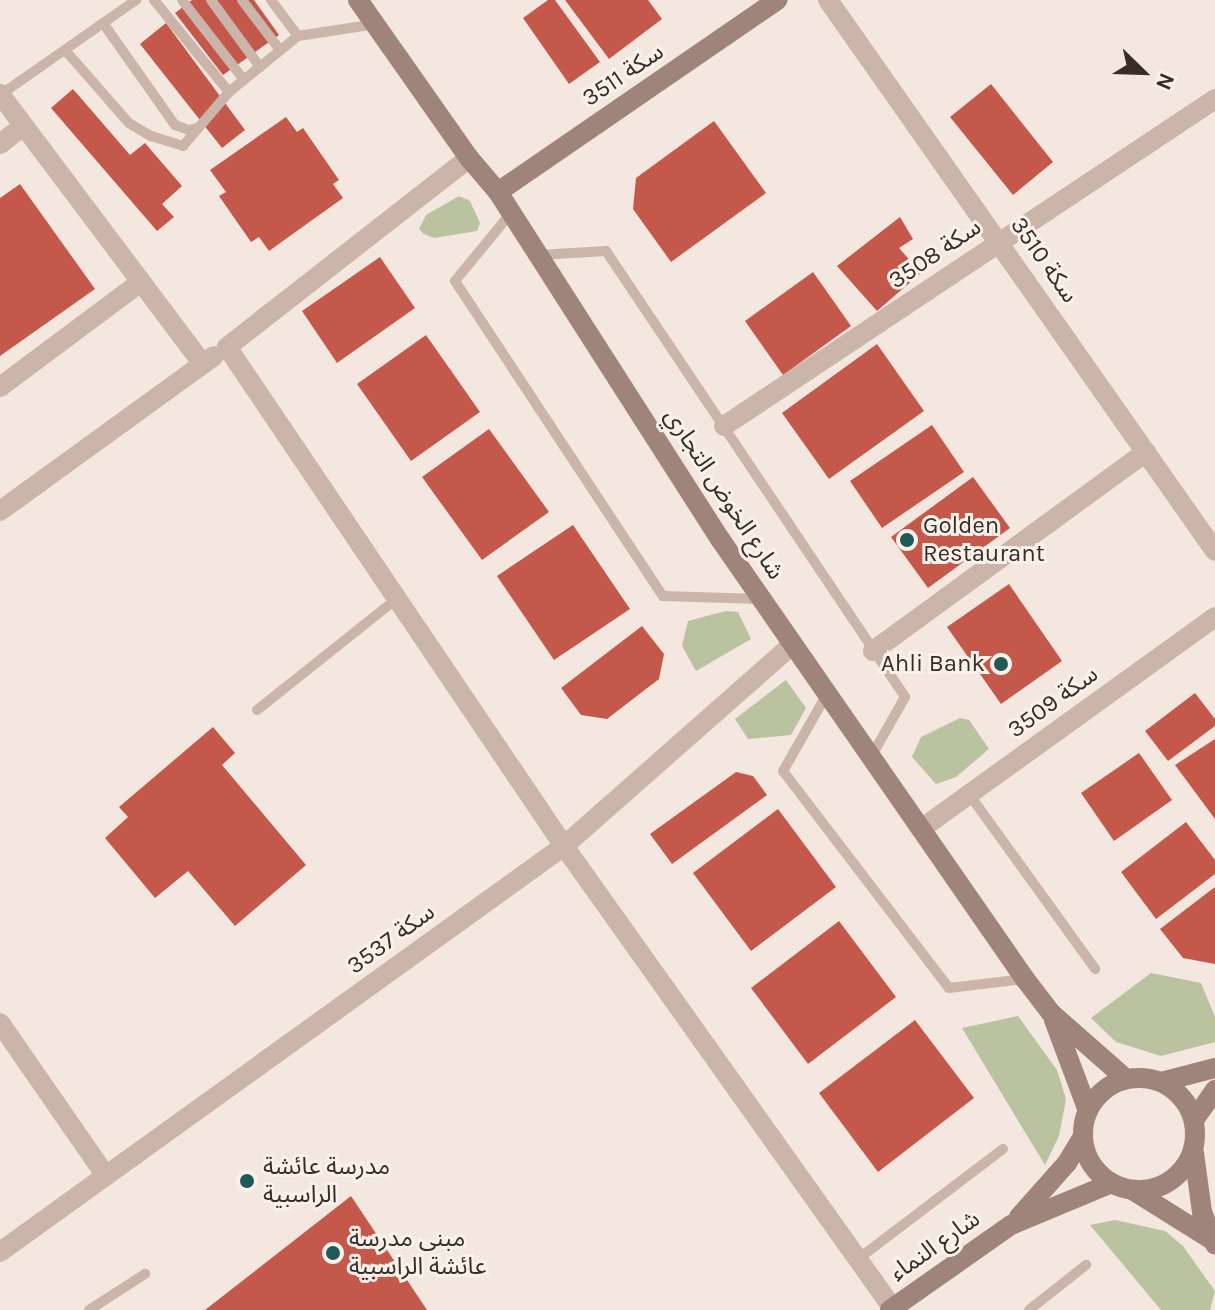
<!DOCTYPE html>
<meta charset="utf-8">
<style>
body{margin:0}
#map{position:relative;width:1215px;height:1310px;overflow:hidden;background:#f3e7df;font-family:Karla,"Noto Sans Arabic",sans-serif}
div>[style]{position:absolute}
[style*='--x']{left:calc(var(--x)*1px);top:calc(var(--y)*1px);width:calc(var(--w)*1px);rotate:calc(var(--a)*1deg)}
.green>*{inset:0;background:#bac29f}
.building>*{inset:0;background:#c4594b}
.lane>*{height:10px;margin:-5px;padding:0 5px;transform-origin:5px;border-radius:5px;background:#cbb5aa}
.street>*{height:20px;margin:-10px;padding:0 10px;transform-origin:10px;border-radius:10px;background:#cbb5aa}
.secondary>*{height:20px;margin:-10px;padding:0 10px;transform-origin:10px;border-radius:10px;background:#9f847c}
.secondary>.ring{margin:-10px;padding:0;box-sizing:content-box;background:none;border:20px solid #9f847c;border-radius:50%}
.dots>*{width:22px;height:22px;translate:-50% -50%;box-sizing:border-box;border:4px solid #faf1eb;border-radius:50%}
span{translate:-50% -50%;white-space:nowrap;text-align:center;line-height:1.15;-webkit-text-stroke:6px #faf1eb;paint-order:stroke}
.street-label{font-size:24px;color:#392d2a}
.poi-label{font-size:24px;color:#392d2a}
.left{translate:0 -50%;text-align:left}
.right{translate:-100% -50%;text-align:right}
.north{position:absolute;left:1103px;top:32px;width:80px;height:80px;-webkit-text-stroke:6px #faf1eb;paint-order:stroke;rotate:113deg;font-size:22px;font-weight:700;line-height:32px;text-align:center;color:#392d2a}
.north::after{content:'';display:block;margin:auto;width:28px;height:36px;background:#392d2a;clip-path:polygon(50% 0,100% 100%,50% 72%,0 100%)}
</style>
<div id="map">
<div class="green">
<div style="clip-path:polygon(459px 196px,470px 201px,480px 223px,477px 231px,434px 238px,424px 234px,419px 229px,426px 215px)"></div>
<div style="clip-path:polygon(726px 611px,738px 612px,751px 639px,696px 671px,682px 646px,688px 621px)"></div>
<div style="clip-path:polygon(786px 680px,806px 708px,791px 735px,748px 739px,735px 719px)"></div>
<div style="clip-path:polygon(960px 718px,969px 720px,989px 749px,956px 777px,936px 784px,912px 757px,921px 737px)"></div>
<div style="clip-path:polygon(1151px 973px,1201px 983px,1215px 1017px,1215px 1042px,1161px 1056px,1116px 1042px,1091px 1018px)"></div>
<div style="clip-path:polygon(1018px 1016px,1057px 1070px,1066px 1099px,1059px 1136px,1045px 1165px,962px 1028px)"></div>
<div style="clip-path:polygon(1115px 1220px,1165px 1231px,1183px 1246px,1215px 1291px,1210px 1310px,1161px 1310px,1090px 1225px)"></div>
</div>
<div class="building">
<div style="clip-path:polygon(192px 0,254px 0,279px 35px,223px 75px,175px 13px)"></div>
<div style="clip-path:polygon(548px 0,555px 0,600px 62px,569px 84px,523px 18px)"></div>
<div style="clip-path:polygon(565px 0,648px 0,662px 19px,609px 59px)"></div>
<div style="clip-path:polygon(166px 23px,245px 130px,222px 148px,140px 44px)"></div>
<div style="clip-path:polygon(991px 84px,1053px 162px,1013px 195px,950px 117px)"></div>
<div style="clip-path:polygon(73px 89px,130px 155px,145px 143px,182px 186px,162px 204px,174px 217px,157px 231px,51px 108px)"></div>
<div style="clip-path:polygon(286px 117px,297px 132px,303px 128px,339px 180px,333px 184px,343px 198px,269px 251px,259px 237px,251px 242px,219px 196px,226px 192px,210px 170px)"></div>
<div style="clip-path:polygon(714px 121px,766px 193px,671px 262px,633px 209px,636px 178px)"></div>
<div style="clip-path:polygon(20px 184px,95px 289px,0 356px,0 198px)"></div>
<div style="clip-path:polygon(900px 217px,913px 239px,899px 248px,921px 273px,877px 311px,837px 266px)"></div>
<div style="clip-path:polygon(380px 257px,415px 308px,337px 363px,302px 311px)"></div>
<div style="clip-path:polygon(813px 272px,851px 326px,783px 375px,745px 321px)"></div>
<div style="clip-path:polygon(426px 335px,480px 412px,411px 461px,357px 384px)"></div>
<div style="clip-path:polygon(877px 344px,924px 411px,829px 479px,782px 413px)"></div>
<div style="clip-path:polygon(932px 425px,964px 472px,882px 528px,850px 481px)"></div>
<div style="clip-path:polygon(489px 429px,549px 512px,482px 560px,422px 477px)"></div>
<div style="clip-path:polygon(973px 477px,1010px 528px,928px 588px,891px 537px)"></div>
<div style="clip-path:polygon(573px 525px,630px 609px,554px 660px,497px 576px)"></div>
<div style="clip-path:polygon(1009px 584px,1062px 661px,1001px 704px,947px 627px)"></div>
<div style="clip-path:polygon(642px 626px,664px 654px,659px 679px,607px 719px,581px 715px,561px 688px)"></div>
<div style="clip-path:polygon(1195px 693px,1215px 719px,1215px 726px,1168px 761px,1145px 731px)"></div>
<div style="clip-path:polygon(213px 727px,235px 753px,222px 765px,306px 865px,235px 926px,188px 871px,155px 898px,105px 838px,128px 817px,119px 807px)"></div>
<div style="clip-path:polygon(1215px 739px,1215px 819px,1175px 765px)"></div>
<div style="clip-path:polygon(1139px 753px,1172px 800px,1114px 841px,1081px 793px)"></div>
<div style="clip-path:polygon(736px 772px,753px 776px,767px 795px,672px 864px,650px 834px)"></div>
<div style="clip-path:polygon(778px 809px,836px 887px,751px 951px,693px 873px)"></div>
<div style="clip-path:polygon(1186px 822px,1215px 860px,1215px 874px,1156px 919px,1121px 872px)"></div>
<div style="clip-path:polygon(1215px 887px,1215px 964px,1183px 958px,1160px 929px)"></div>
<div style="clip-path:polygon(839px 921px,896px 997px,808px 1064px,751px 988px)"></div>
<div style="clip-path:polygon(915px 1020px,974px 1098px,878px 1172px,819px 1093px)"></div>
<div style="clip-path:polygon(351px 1196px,427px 1310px,205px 1310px)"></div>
</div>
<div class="lane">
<div style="--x:154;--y:0;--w:119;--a:50.8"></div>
<div style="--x:229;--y:92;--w:89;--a:-39.1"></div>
<div style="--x:298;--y:36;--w:79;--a:-8.7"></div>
<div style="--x:182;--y:0;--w:101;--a:52.2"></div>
<div style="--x:211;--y:0;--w:83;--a:53.8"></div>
<div style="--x:242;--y:0;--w:63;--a:52.8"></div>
<div style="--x:271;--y:0;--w:45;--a:53.1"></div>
<div style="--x:103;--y:23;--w:125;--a:54.8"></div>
<div style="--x:175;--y:125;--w:15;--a:20"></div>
<div style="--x:189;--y:130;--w:9;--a:-13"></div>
<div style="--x:65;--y:50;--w:97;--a:48.8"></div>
<div style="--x:129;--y:123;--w:26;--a:31"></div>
<div style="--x:151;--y:136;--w:34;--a:17"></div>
<div style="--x:183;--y:146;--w:71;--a:-49.6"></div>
<div style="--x:0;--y:95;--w:166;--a:-34.9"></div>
<div style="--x:511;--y:213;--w:88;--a:129.5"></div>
<div style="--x:455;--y:281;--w:377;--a:56.6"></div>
<div style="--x:663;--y:596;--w:97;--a:1.8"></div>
<div style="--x:539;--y:255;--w:67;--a:-3.4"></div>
<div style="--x:606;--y:251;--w:537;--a:56.16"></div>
<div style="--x:905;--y:697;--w:69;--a:119.5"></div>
<div style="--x:827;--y:694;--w:89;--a:119.7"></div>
<div style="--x:783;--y:771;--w:273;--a:52.6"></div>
<div style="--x:949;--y:988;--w:77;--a:-6.8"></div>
<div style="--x:257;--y:710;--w:180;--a:-38.5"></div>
<div style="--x:969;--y:794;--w:216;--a:54.2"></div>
<div style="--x:858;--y:1259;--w:182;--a:-37.2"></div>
<div style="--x:89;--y:1310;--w:67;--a:-32.7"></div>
<div style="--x:1029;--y:1310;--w:73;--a:-38.3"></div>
</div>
<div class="street">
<div style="--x:828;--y:0;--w:673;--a:54.92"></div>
<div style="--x:0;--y:94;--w:338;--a:53.1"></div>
<div style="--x:0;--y:144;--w:29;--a:-38"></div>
<div style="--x:469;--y:158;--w:307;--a:142"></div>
<div style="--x:227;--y:347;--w:602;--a:55.97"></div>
<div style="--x:564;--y:846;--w:569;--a:54.58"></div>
<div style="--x:0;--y:387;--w:176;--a:-36.7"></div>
<div style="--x:724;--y:426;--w:590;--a:-33.66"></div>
<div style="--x:0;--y:511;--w:264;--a:-35.9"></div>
<div style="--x:873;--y:651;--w:338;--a:-36.1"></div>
<div style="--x:921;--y:829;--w:362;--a:-35.8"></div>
<div style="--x:0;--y:1023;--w:186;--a:55.3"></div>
<div style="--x:0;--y:1252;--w:695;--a:-35.75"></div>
<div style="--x:564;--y:846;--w:305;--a:-41.4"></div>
</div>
<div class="secondary">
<div style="--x:358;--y:0;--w:193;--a:54.9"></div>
<div style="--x:469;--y:158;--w:45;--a:49.5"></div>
<div style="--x:498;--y:192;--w:412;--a:57.4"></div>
<div style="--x:720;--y:539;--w:535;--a:55.27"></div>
<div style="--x:1025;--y:979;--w:43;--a:52.6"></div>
<div style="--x:1051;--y:1013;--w:100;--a:41.3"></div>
<div style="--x:498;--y:192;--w:339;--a:-34.5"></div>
<div style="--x:1054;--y:1020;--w:97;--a:69.5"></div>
<div class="ring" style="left:1083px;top:1078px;width:92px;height:92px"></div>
<div style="--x:1161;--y:1082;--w:56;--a:-14.5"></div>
<div style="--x:1194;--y:1120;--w:37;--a:-55"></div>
<div style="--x:1194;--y:1153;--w:60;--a:82.3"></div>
<div style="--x:1202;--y:1212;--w:35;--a:68"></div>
<div style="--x:1134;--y:1191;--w:92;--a:32.1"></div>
<div style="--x:1019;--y:1217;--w:72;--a:-48.4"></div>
<div style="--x:1067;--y:1163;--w:31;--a:-59"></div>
<div style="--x:890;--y:1310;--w:148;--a:-35.1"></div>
<div style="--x:1011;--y:1225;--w:109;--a:-22.6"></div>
</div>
<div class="dots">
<div style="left:907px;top:540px;background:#1f5a56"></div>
<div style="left:1001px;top:664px;background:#1f5a56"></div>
<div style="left:247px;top:1181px;background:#1f5a56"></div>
<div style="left:333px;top:1253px;background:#1f5a56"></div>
</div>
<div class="street-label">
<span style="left:623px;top:75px;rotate:-34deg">سكة 3511</span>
<span style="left:935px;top:254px;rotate:-34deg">سكة 3508</span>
<span style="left:1044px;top:260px;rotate:55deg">سكة 3510</span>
<span style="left:724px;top:494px;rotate:57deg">شارع الخوض التجاري</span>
<span style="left:1053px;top:702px;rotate:-36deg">سكة 3509</span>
<span style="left:391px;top:939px;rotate:-36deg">سكة 3537</span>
<span style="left:935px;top:1246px;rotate:-35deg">شارع النماء</span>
</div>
<div class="poi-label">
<span class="left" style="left:923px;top:540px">Golden<br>Restaurant</span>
<span class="right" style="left:985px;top:664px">Ahli Bank</span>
<span class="left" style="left:263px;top:1181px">مدرسة عائشة<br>الراسبية</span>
<span class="left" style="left:349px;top:1253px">مبنى مدرسة<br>عائشة الراسبية</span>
</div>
<div class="north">N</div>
</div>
